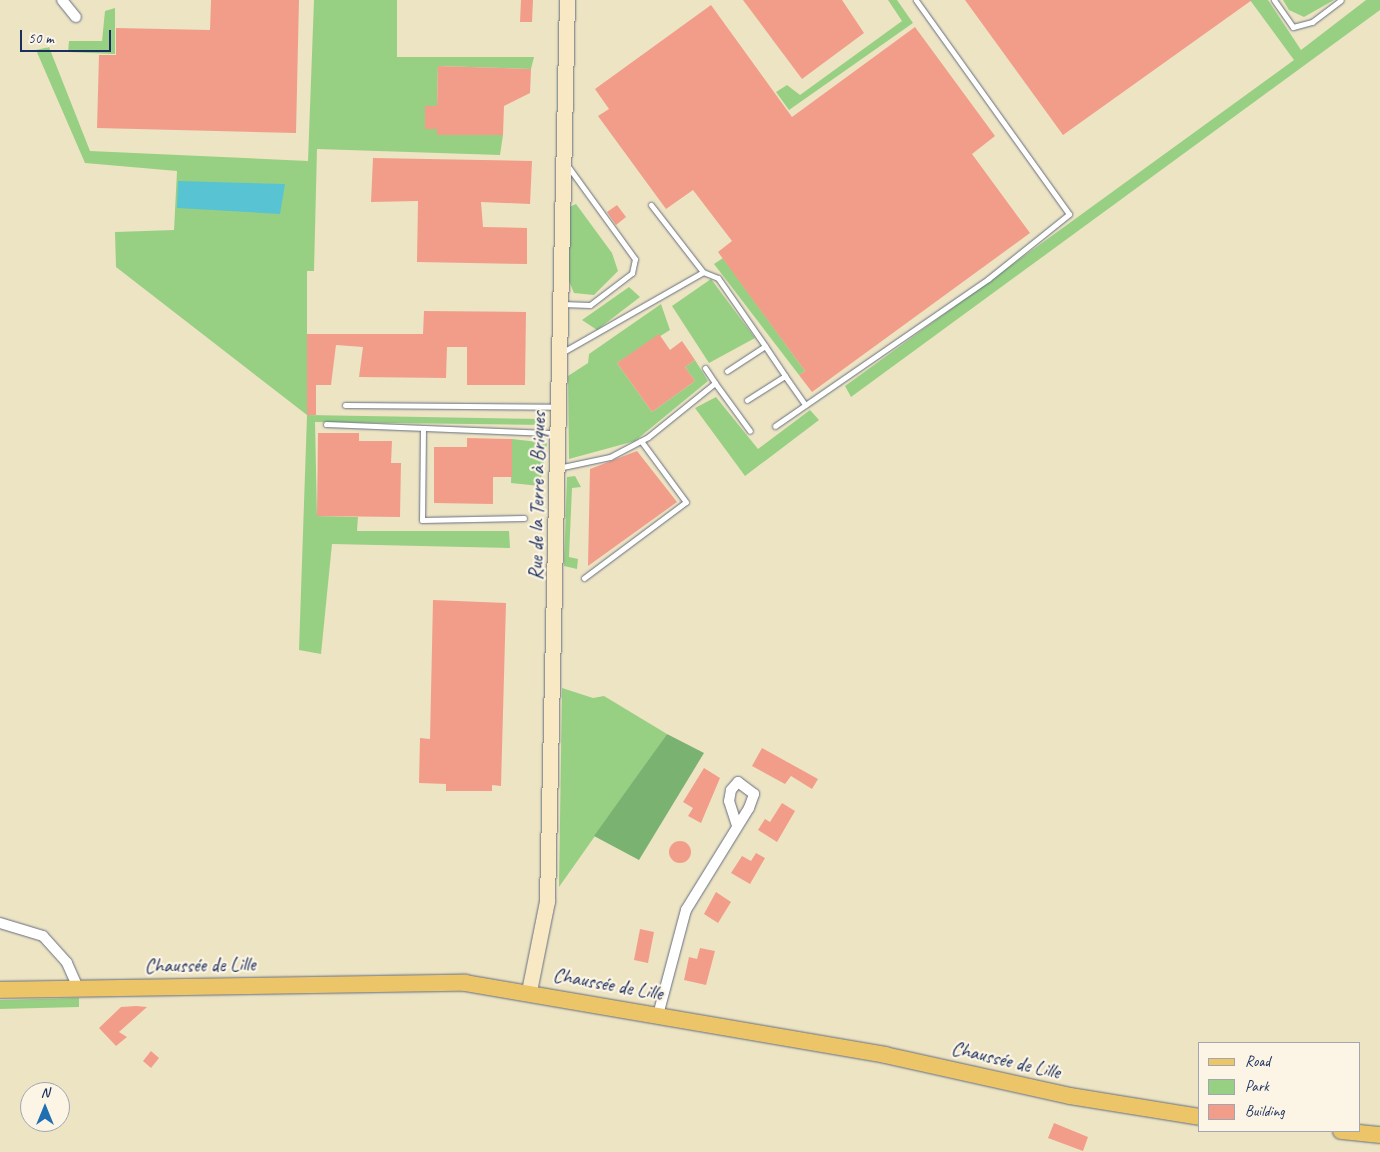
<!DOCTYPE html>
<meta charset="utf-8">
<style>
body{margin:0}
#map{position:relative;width:1380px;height:1152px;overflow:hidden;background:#ede4c3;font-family:Caveat,sans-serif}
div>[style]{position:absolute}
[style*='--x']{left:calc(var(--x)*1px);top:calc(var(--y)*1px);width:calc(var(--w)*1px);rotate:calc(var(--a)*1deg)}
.green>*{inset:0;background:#98d083}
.forest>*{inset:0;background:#7ab271}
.water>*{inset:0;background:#58c3d2}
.building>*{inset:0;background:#f29d8a}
.round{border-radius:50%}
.roads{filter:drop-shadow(0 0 1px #646e81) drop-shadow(0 0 1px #646e81)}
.lane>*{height:5px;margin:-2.5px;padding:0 2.5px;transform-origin:2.5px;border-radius:2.5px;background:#fff}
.street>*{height:10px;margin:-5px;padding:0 5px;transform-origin:5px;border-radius:5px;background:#fff}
.secondary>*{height:15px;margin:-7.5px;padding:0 7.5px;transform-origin:7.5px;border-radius:7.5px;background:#f8e8c3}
.primary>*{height:16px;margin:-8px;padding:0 8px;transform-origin:8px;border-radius:8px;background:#edc569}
span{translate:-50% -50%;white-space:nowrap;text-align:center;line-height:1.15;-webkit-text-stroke:4.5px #fcf5e5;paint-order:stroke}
.street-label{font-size:20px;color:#1b2f5e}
.legend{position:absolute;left:1198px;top:1042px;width:162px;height:90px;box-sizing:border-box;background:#fcf5e5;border:1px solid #a2a6af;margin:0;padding:6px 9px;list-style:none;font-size:15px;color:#1b2f5e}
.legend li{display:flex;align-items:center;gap:10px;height:25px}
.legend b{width:25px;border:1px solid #a2a6af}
.north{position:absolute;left:20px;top:1082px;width:50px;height:50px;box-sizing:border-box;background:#fcf5e5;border:1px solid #a2a6af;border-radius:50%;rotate:0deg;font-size:14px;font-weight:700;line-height:20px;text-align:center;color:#1b2f5e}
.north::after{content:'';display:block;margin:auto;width:18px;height:22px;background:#1f6fb2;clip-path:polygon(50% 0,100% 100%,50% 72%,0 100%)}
.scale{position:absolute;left:20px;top:30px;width:91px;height:22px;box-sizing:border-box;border:2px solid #1b2f5e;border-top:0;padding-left:6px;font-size:15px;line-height:18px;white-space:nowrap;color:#1b2f5e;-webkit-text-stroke:4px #fcf5e5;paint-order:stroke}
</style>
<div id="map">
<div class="green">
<div style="clip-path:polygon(314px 0,397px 0,397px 57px,534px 57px,531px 69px,438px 66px,437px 106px,425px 106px,425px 129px,437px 129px,437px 135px,503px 135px,500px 155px,317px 149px,314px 271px,307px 271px,307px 415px,545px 419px,545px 425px,315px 422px,317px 516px,358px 517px,357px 531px,509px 531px,510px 548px,332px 544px,321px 654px,299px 650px,307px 415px,116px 267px,115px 232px,174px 230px,177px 171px,85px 163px,36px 50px,49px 47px,90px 151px,308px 161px)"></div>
<div style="clip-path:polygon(888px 0,897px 0,913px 23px,789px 110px,776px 92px,787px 85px,800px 95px,902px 21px)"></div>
<div style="clip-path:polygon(1250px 0,1268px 0,1301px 50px,1366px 0,1380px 0,1380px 10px,851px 397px,845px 386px,1294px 60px)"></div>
<div style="clip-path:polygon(1283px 0,1334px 0,1304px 17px,1289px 10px)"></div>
<div style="clip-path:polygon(115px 8px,115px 54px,68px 52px,69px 41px,102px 41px,105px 11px)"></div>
<div style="clip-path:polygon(576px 204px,612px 253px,618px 271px,594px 295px,574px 293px,569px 281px,567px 208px)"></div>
<div style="clip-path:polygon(723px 258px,805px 371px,799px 375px,714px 264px)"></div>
<div style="clip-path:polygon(711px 279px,755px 338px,709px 363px,672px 306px)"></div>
<div style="clip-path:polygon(629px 287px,640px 297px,597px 330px,582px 320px)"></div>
<div style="clip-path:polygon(661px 304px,670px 330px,617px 363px,652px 412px,695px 381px,685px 367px,695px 360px,708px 381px,635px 441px,569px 459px,568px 376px,588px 363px,589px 354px)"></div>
<div style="clip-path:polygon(716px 397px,758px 449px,810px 410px,819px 420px,745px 476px,695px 408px)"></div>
<div style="clip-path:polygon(512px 439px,547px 443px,540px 486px,511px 483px)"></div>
<div style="clip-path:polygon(575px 476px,581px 487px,572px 488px,569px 557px,578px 559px,577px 569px,564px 566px,567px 477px)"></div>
<div style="clip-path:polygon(562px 688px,593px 698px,604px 696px,667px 734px,559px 887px)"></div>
<div style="clip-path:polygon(79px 998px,79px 1007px,0 1009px,0 1000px)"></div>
</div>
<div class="forest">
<div style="clip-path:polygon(667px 734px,704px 753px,639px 860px,594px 836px)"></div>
</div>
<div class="water">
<div style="clip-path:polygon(178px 181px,285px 184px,280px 214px,177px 208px)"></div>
</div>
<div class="building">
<div style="clip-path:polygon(211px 0,299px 0,296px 133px,97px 128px,99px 55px,116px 55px,116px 28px,210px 30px)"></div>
<div style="clip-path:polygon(521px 0,533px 0,532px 22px,520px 22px)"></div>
<div style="clip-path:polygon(743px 0,842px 0,864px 33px,802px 79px)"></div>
<div style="clip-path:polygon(965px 0,1252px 0,1063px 135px)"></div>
<div style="clip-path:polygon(711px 5px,792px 117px,915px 27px,995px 136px,972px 154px,1030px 233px,812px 392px,799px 375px,805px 371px,718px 252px,732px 241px,693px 190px,666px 209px,598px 116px,609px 109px,595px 89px)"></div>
<div style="clip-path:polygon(438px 66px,531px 69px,530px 93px,504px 106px,503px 135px,437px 135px,437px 129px,425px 129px,425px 106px,437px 106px)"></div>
<div style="clip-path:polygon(373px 158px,532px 161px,530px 204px,481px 202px,483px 227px,527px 228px,527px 264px,417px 262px,418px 201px,371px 202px)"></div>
<div style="clip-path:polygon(617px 205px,626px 217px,616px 225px,607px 212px)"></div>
<div style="clip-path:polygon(424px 311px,526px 312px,525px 385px,467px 385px,467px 347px,447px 347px,446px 378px,359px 377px,363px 347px,336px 345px,331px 385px,316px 385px,316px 415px,307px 415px,307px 334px,423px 334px)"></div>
<div style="clip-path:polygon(659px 334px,670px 350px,682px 341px,695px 360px,685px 367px,695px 381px,652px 412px,617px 363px)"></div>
<div style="clip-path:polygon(318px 433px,359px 433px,359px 441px,392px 441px,391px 463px,401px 463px,400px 517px,317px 516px)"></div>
<div style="clip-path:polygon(467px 438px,512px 439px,512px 477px,493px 477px,493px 504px,434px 503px,434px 447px,467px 447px)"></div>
<div style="clip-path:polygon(637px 451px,677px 502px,588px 566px,590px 469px)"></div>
<div style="clip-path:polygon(433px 600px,506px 603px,501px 786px,492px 785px,492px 791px,446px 791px,446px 784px,419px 783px,420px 738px,430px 739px)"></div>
<div style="clip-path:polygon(762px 748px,818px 779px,812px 789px,791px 776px,785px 784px,752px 766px)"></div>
<div style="clip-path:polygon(704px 768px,720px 778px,701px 823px,688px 816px,693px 808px,683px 802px)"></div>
<div style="clip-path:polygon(782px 803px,795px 811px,777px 842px,758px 830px,765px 819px,770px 822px)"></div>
<div class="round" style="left:669px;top:841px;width:22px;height:22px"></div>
<div style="clip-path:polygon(756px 853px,765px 858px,750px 884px,731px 873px,742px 856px,751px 861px)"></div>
<div style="clip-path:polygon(716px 892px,731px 902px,718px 923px,704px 914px)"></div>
<div style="clip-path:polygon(640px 929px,654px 932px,648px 963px,634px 960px)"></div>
<div style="clip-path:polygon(700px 948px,715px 951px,706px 985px,684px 980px,689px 957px,697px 959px)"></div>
<div style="clip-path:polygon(136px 1006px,147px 1007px,119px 1032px,127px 1037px,116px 1046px,99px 1028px,121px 1007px)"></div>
<div style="clip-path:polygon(151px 1051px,159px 1058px,151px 1068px,143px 1061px)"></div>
<div style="clip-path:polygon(1054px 1123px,1088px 1137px,1083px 1151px,1048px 1138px)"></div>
</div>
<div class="roads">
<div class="lane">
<div style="--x:1274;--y:0;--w:33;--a:55"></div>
<div style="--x:1293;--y:27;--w:20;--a:-15"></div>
<div style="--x:1312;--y:22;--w:36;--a:-37"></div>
<div style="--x:703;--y:272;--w:16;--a:22"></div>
<div style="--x:718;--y:278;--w:83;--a:55.3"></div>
<div style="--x:562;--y:304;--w:28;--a:2"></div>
<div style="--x:590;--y:305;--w:53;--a:-37.3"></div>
<div style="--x:632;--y:273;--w:14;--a:-78"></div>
<div style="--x:635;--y:259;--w:116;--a:-125.9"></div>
<div style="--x:563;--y:352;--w:161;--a:-29.7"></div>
<div style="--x:703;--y:272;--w:85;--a:-127.8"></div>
<div style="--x:705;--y:368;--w:18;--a:56"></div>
<div style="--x:727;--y:371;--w:45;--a:-33.3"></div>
<div style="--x:765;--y:346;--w:36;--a:56"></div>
<div style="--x:747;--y:400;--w:45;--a:-32.3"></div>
<div style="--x:785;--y:376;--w:35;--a:55"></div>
<div style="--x:345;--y:405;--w:211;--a:0.5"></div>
<div style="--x:326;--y:424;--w:229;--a:2.3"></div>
<div style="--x:775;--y:426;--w:259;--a:-34.6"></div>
<div style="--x:988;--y:279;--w:104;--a:-38.7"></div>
<div style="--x:1069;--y:214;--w:263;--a:-125.6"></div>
<div style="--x:423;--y:428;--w:92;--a:90.6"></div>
<div style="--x:422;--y:520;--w:102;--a:-1.1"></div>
<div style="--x:558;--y:468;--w:53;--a:-11.9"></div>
<div style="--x:610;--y:457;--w:43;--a:-27.8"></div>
<div style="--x:648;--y:437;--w:86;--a:-38.9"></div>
<div style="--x:715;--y:383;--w:59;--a:53.9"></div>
<div style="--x:584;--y:578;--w:127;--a:-36.7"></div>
<div style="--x:686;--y:502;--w:76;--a:-126.4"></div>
</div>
<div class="street">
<div style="--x:62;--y:0;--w:22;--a:51"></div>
<div style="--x:0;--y:923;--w:45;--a:16.8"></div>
<div style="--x:43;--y:936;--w:36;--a:48"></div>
<div style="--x:67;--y:963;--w:27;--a:66"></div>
<div style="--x:658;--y:1015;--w:109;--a:-75.1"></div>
<div style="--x:686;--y:910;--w:120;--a:-58.3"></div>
<div style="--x:749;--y:808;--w:15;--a:-70"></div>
<div style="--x:754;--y:794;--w:20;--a:-143"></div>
<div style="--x:738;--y:782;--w:11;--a:131"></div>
<div style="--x:731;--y:790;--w:11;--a:100"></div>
<div style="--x:729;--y:801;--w:25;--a:72"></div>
</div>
<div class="secondary">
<div style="--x:529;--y:991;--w:92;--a:-78.7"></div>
<div style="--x:547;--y:901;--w:901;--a:-88.73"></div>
</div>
<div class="primary">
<div style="--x:0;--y:990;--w:465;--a:-0.9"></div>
<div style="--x:465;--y:983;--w:426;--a:9.7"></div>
<div style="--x:885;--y:1055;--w:189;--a:12.5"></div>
<div style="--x:1070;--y:1096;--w:131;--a:9.2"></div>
<div style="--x:1341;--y:1131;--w:39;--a:6"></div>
</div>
</div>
<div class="street-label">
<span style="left:537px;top:496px;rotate:-89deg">Rue de la Terre à Briques</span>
<span style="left:200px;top:965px;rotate:-1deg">Chaussée de Lille</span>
<span style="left:608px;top:984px;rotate:10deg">Chaussée de Lille</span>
<span style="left:1006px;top:1060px;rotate:13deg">Chaussée de Lille</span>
</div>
<ul class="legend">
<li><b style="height:6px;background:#edc569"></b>Road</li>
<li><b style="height:14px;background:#98d083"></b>Park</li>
<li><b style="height:14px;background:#f29d8a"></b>Building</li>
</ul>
<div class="north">N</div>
<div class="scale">50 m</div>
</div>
